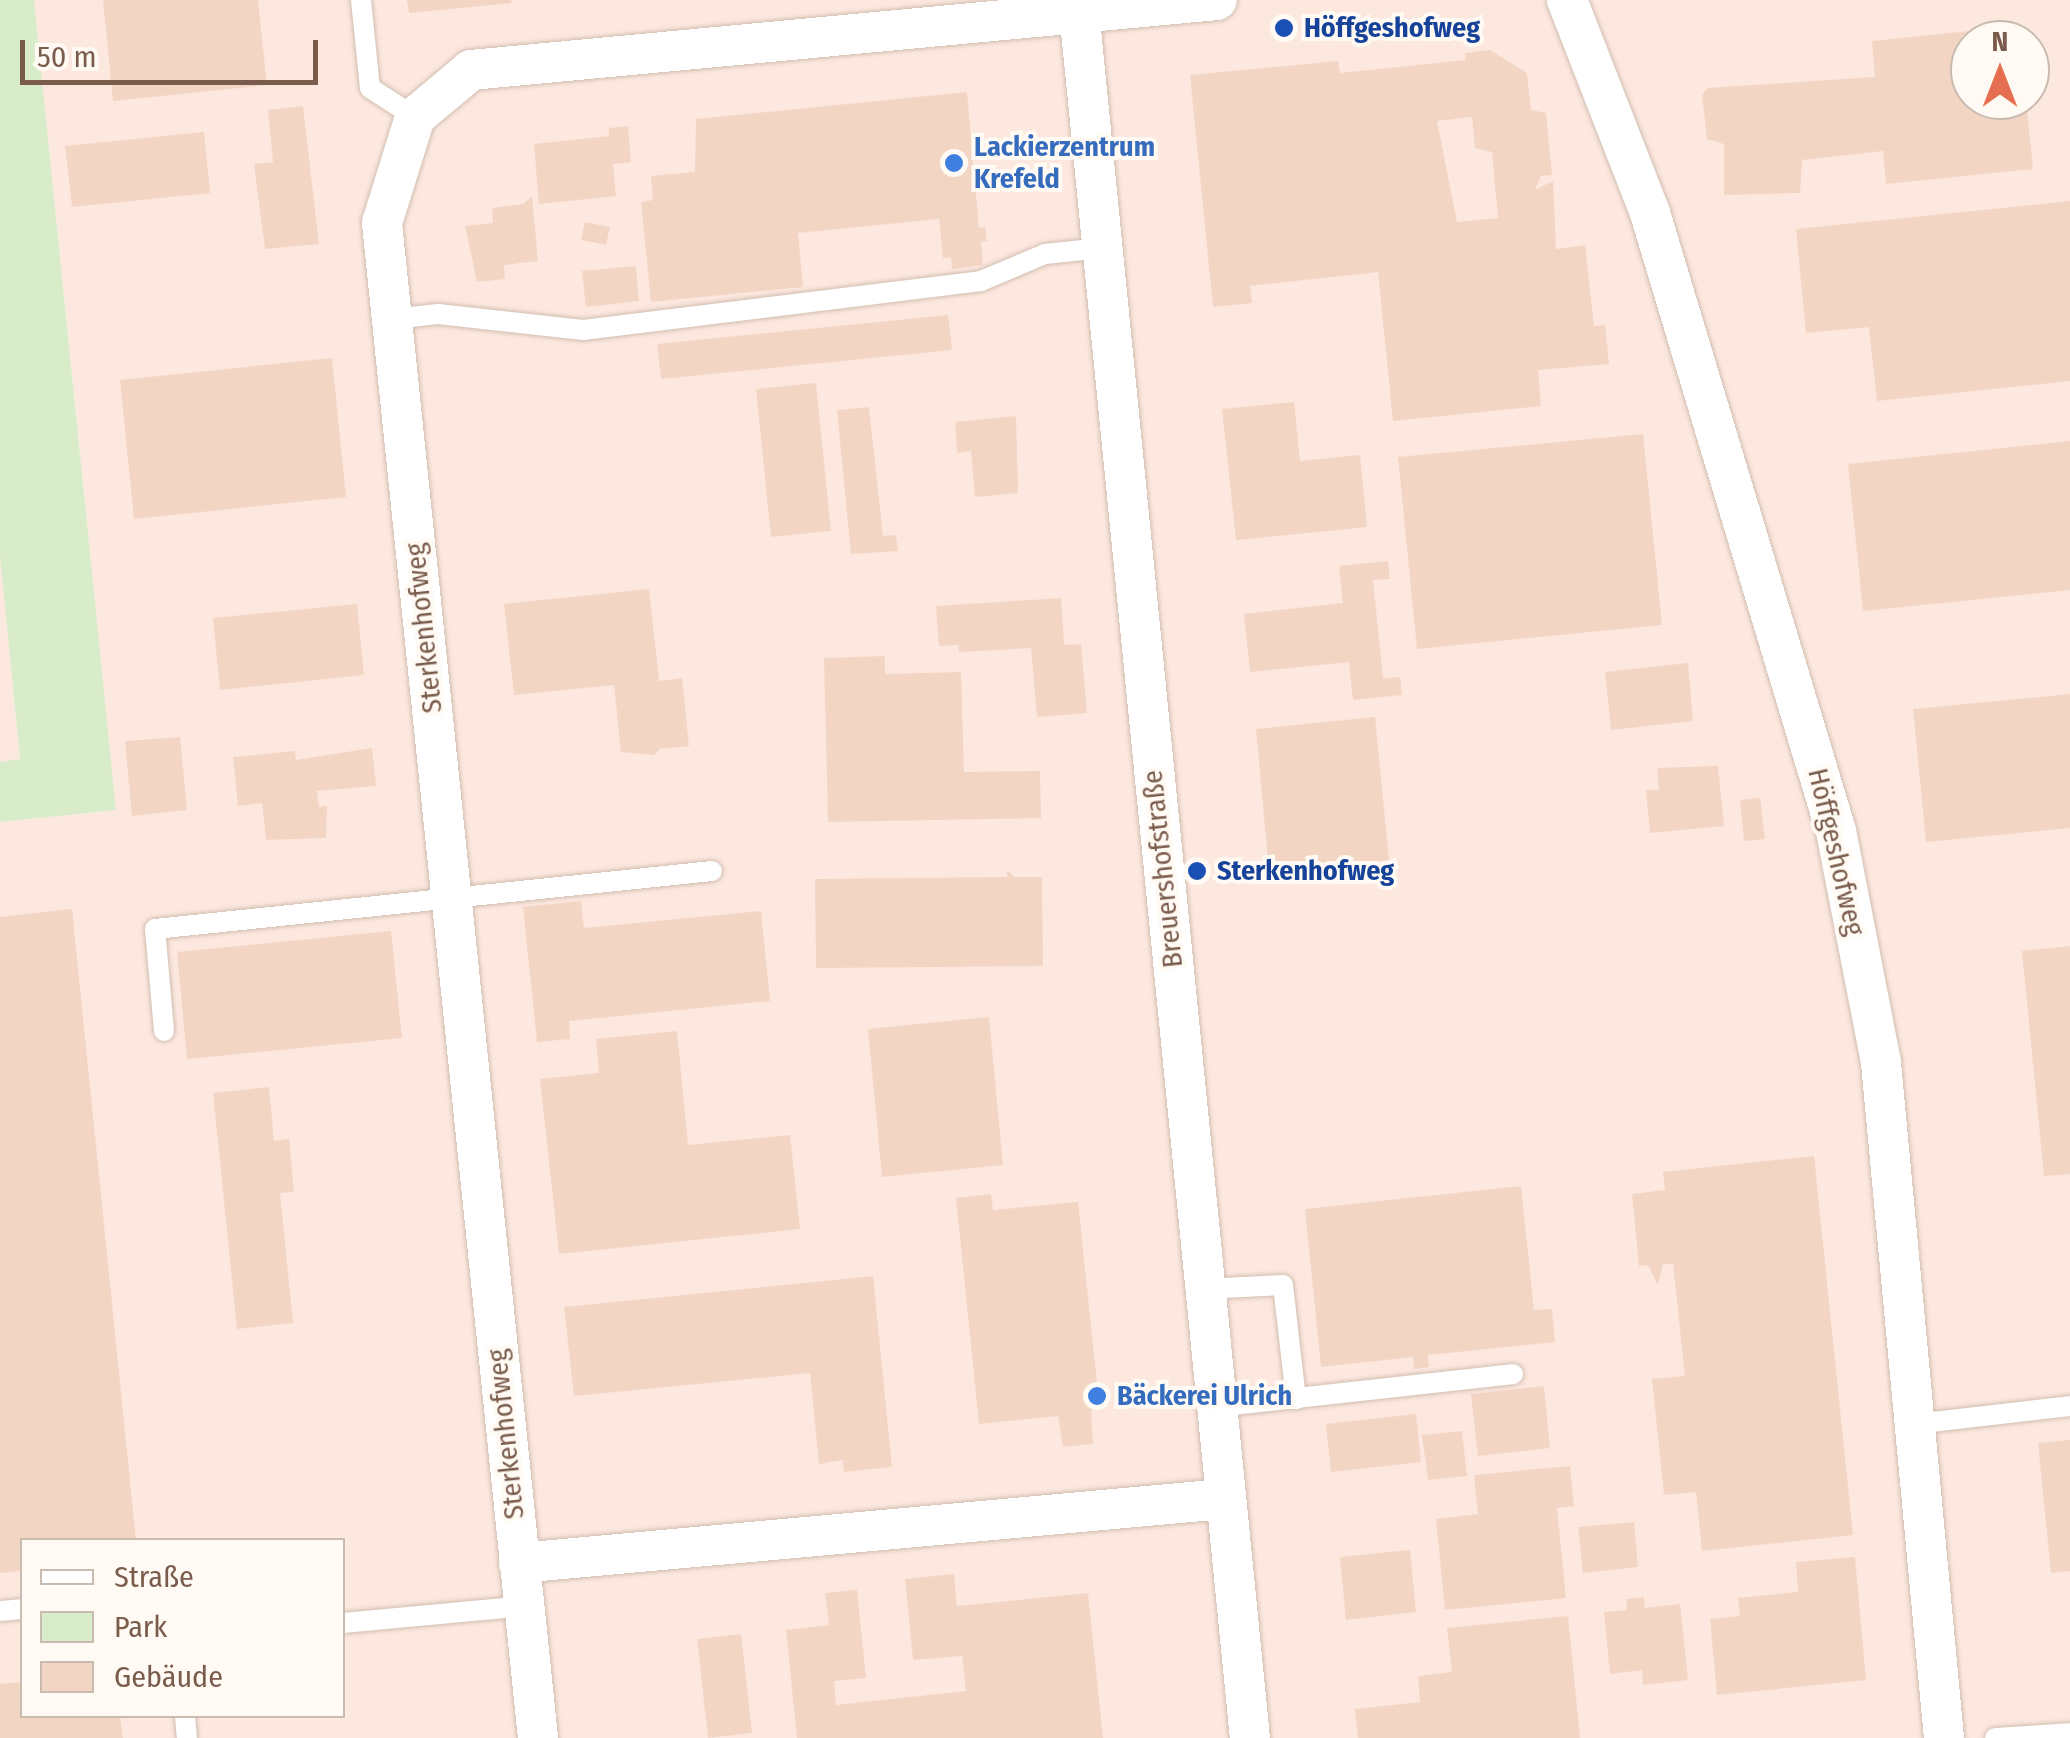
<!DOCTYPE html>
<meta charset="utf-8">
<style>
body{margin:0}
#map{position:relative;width:2070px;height:1738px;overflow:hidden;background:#fdf6ec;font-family:"Fira Sans Condensed",sans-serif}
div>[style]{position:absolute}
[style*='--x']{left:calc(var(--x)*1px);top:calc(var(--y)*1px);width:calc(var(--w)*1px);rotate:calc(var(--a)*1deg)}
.commercial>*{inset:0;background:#fde8e0}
.green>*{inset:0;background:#d8ecc9}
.building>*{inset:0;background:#f3d5c3}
.roads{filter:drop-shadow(0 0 2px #d1beb0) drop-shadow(0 0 2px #d1beb0)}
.lane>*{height:20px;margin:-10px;padding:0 10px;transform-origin:10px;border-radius:10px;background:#fff}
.street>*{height:40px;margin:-20px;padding:0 20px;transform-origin:20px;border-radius:20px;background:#fff}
.dots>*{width:28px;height:28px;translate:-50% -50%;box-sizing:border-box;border:5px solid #fffaf3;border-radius:50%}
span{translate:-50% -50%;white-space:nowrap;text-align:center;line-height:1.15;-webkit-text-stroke:8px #fffaf3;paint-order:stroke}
.transit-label{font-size:28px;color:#164399;font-weight:700}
.left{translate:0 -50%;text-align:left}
.shop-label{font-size:28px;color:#366cbe;font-weight:700}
.street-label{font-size:28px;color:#7a5c4d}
.legend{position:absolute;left:20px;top:1538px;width:325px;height:180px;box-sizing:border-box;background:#fffaf3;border:2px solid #cabbb1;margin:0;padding:12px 18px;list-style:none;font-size:30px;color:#7a5c4d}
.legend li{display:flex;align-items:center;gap:20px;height:50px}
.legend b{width:50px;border:2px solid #cabbb1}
.north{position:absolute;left:1950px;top:20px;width:100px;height:100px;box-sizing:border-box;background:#fffaf3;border:2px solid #cabbb1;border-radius:50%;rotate:0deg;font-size:28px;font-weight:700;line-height:40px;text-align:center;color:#7a5c4d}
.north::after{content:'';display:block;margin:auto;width:35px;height:45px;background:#e76f51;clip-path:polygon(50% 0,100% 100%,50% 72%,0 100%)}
.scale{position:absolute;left:20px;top:40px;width:298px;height:45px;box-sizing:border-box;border:5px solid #7a5c4d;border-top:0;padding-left:12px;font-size:30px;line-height:35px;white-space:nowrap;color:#7a5c4d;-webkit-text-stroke:8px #fffaf3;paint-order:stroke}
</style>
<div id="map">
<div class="commercial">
<div style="clip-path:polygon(evenodd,34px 0,2070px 0,2070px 1738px,0 1738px,0 822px,116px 810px,34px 0,1970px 40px,2030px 40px,2030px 100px,1970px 100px,1970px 40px,34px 0,22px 1540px,342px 1540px,342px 1716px,22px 1716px,22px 1540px)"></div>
<div style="clip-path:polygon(0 557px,20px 760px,0 762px)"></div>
</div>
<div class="green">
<div style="clip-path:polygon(0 0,34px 0,116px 810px,0 822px,0 762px,20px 759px,0 557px)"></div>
</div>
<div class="building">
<div style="clip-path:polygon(103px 0,258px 0,267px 85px,113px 101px)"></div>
<div style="clip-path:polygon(407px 0,511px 0,512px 3px,409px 13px)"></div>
<div style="clip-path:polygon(2018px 26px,2020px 40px,1970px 40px,1970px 100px,2026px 100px,2033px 169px,1886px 184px,1883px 151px,1802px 160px,1800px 193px,1724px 195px,1724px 144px,1707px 139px,1702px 95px,1708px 88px,1875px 77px,1872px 41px)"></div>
<div style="clip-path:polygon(evenodd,1490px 50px,1527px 73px,1531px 110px,1546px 113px,1552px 175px,1541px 176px,1535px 190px,1553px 181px,1556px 249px,1585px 245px,1594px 326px,1605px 325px,1609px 364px,1538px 370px,1541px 406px,1393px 421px,1378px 272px,1250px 286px,1252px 303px,1213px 307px,1190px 75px,1338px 61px,1340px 73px,1466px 60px,1465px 53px,1490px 50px,1472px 117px,1475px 148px,1492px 152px,1498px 218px,1457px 222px,1437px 121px,1472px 117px)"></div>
<div style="clip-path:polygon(967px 92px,979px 228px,985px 227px,987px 241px,981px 242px,983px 265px,952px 269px,951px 257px,943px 258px,939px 219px,798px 233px,803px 287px,651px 302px,641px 202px,653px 200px,651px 176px,695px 172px,696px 119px)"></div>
<div style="clip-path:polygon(303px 106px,319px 244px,265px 249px,254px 164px,273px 162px,268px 110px)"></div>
<div style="clip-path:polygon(628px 126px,631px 162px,613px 164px,616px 196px,539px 204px,534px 144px,609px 136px,609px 128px)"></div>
<div style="clip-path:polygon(204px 132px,210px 193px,72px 207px,65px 146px)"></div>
<div style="clip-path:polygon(532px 196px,538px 261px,504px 265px,505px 279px,477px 282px,465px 226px,493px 223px,492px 208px,523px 204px)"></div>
<div style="clip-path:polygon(2070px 201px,2070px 381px,1877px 401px,1869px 327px,1806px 333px,1796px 229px)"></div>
<div style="clip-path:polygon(585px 222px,610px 227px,606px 245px,581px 240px)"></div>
<div style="clip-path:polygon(636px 266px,639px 301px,586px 307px,582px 271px)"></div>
<div style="clip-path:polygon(948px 315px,952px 350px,661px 379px,657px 344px)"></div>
<div style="clip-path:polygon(332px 358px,346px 497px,134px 519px,120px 380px)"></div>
<div style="clip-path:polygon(816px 383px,831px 531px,771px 537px,756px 389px)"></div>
<div style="clip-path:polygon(1294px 402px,1300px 461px,1360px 455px,1367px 527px,1236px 540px,1222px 409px)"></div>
<div style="clip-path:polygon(869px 407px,883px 536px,896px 535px,898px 551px,851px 554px,837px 410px)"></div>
<div style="clip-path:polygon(1016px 416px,1018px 493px,975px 497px,971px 451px,957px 453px,955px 422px)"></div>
<div style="clip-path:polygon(1643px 434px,1662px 625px,1417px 649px,1398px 457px)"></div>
<div style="clip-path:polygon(2070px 441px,2070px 590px,1863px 611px,1848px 464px)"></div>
<div style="clip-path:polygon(1388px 561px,1390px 579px,1373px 580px,1383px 679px,1400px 677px,1402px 695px,1353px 700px,1349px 662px,1250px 672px,1244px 614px,1343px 603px,1339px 566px)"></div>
<div style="clip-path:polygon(649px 589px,659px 681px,682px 678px,689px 746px,660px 749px,654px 755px,621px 752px,614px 685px,514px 695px,504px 604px)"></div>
<div style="clip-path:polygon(1061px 598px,1064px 645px,1081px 644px,1087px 713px,1037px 717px,1031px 648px,959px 652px,958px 645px,939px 646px,936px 606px)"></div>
<div style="clip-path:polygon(357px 604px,364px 675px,220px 690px,213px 618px)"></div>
<div style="clip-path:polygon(885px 656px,885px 674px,961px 672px,964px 772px,1040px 771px,1041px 818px,828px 822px,824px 658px)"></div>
<div style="clip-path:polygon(1688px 663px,1693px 721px,1611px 730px,1605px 672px)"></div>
<div style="clip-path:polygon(2070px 694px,2070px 828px,1926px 842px,1913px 709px)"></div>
<div style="clip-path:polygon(1375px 717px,1389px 860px,1269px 872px,1256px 729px)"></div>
<div style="clip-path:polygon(180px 737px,187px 810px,132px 816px,125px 741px)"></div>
<div style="clip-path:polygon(372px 748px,376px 786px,317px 791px,319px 807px,327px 806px,326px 838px,266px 840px,262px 803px,238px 806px,233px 757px,295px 751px,296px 760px)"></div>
<div style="clip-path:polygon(1718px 766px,1724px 826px,1650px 833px,1646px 790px,1659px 790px,1657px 768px)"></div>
<div style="clip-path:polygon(1760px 798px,1765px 839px,1744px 841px,1740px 800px)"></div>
<div style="clip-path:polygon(1007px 870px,1014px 877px,1042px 877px,1043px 966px,816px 968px,815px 879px,1007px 877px)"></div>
<div style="clip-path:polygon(581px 901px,584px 928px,761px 911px,770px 1001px,569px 1021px,570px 1039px,537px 1042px,523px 907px)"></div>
<div style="clip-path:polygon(72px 909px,136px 1540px,22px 1540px,22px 1571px,0 1573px,0 917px)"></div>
<div style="clip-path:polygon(391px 931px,402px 1038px,187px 1059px,177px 952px)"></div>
<div style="clip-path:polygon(2070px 946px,2070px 1174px,2044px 1176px,2022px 951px)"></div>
<div style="clip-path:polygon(989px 1017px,1003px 1165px,882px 1177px,868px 1029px)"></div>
<div style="clip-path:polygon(677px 1031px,688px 1145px,790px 1135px,800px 1229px,559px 1254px,540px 1079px,599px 1073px,596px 1039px)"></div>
<div style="clip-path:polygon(269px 1087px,274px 1141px,289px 1139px,294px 1192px,280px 1193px,293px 1323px,237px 1329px,213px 1093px)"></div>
<div style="clip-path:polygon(1814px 1156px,1853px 1535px,1702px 1551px,1696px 1492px,1664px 1495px,1652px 1379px,1685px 1376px,1673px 1264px,1663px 1264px,1658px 1285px,1648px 1265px,1639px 1266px,1632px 1194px,1665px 1190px,1663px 1172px)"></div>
<div style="clip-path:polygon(1521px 1186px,1534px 1310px,1552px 1309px,1555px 1342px,1428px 1355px,1429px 1367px,1414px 1369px,1413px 1357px,1321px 1367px,1305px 1209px)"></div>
<div style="clip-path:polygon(991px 1194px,993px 1210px,1078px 1202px,1099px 1402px,1091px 1412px,1093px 1444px,1063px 1447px,1058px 1416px,979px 1424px,956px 1198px)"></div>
<div style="clip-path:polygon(873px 1276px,892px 1467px,844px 1472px,843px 1460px,819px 1464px,810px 1373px,574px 1396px,564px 1307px)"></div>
<div style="clip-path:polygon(1544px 1386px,1550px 1448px,1478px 1456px,1471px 1394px)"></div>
<div style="clip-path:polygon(1416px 1414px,1421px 1462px,1331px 1472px,1326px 1424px)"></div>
<div style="clip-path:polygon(1462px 1431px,1467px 1476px,1428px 1480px,1422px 1435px)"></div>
<div style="clip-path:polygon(2070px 1440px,2070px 1571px,2051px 1573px,2038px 1443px)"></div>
<div style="clip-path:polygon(1570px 1466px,1574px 1506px,1557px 1508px,1566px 1598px,1445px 1610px,1436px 1519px,1478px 1514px,1474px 1475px)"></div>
<div style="clip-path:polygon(1634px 1522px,1638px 1567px,1583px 1573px,1578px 1527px)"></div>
<div style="clip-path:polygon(1410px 1550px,1416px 1612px,1346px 1620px,1340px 1557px)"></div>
<div style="clip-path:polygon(1855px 1557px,1866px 1680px,1717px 1695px,1710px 1619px,1740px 1616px,1738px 1598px,1798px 1592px,1796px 1562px)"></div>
<div style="clip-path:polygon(954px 1574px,957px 1606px,1088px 1593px,1103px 1738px,797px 1738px,786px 1630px,829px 1625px,825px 1593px,857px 1590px,866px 1678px,834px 1681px,836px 1705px,966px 1691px,962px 1656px,913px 1660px,905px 1579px)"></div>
<div style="clip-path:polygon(1644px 1597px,1645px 1608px,1680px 1604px,1688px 1680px,1643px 1685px,1642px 1670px,1610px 1674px,1604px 1612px,1627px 1610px,1626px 1599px)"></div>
<div style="clip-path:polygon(1568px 1616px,1580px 1738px,1358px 1738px,1355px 1709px,1420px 1702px,1418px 1676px,1452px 1672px,1447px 1628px)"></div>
<div style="clip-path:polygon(741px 1634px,752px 1733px,708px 1738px,697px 1639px)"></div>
<div style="clip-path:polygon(22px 1682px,22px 1716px,120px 1716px,123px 1738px,0 1738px,0 1684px)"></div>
</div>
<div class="roads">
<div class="lane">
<div style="--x:361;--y:0;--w:88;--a:84.2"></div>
<div style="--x:370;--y:88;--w:54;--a:32.8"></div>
<div style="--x:393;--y:319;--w:45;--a:-6.3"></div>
<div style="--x:438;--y:314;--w:146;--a:6.3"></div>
<div style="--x:583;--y:330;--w:401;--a:-7"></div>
<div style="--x:981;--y:281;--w:69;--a:-22.9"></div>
<div style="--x:1045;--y:254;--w:57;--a:-6"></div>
<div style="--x:164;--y:1031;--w:102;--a:-95"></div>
<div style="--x:155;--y:929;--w:560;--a:-5.94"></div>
<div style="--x:1203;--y:1289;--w:80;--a:-2.9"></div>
<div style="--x:1283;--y:1285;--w:115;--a:83.5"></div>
<div style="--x:1215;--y:1407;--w:300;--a:-6.3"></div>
<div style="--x:1915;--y:1424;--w:156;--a:-6.6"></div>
<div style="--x:0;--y:1611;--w:22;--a:-5"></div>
<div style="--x:342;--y:1623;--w:183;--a:-5.3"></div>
<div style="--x:185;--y:1716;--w:22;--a:85"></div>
<div style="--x:1995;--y:1738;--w:75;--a:-3.8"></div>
</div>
<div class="street">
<div style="--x:1078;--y:0;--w:1746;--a:84.35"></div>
<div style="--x:1567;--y:0;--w:229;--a:68.7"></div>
<div style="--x:1650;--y:213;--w:645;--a:73.25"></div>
<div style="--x:1836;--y:831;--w:236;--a:79"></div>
<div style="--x:1881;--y:1063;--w:678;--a:84.67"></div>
<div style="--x:519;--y:1563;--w:708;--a:-5.19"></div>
<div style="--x:538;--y:1738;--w:1523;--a:-95.88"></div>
<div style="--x:382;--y:223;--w:111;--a:-72.7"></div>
<div style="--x:415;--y:117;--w:73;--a:-40"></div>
<div style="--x:471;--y:70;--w:749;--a:-5.36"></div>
</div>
</div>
<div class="dots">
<div style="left:1284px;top:28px;background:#1a4fb4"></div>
<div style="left:954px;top:163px;background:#3f7fe0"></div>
<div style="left:1197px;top:871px;background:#1a4fb4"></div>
<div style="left:1097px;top:1396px;background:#3f7fe0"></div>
</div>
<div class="transit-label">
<span class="left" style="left:1304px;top:28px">Höffgeshofweg</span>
<span class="left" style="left:1217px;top:871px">Sterkenhofweg</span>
</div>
<div class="shop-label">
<span class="left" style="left:974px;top:163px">Lackierzentrum<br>Krefeld</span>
<span class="left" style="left:1117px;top:1396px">Bäckerei Ulrich</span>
</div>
<div class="street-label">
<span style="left:424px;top:628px;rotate:-96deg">Sterkenhofweg</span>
<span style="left:1836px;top:852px;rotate:77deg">Höffgeshofweg</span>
<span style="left:1163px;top:869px;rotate:-96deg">Breuershofstraße</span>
<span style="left:506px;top:1434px;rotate:-96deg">Sterkenhofweg</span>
</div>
<ul class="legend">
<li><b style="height:12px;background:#fff"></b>Straße</li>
<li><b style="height:28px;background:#d8ecc9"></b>Park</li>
<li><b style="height:28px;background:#f3d5c3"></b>Gebäude</li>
</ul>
<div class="north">N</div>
<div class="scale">50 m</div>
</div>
